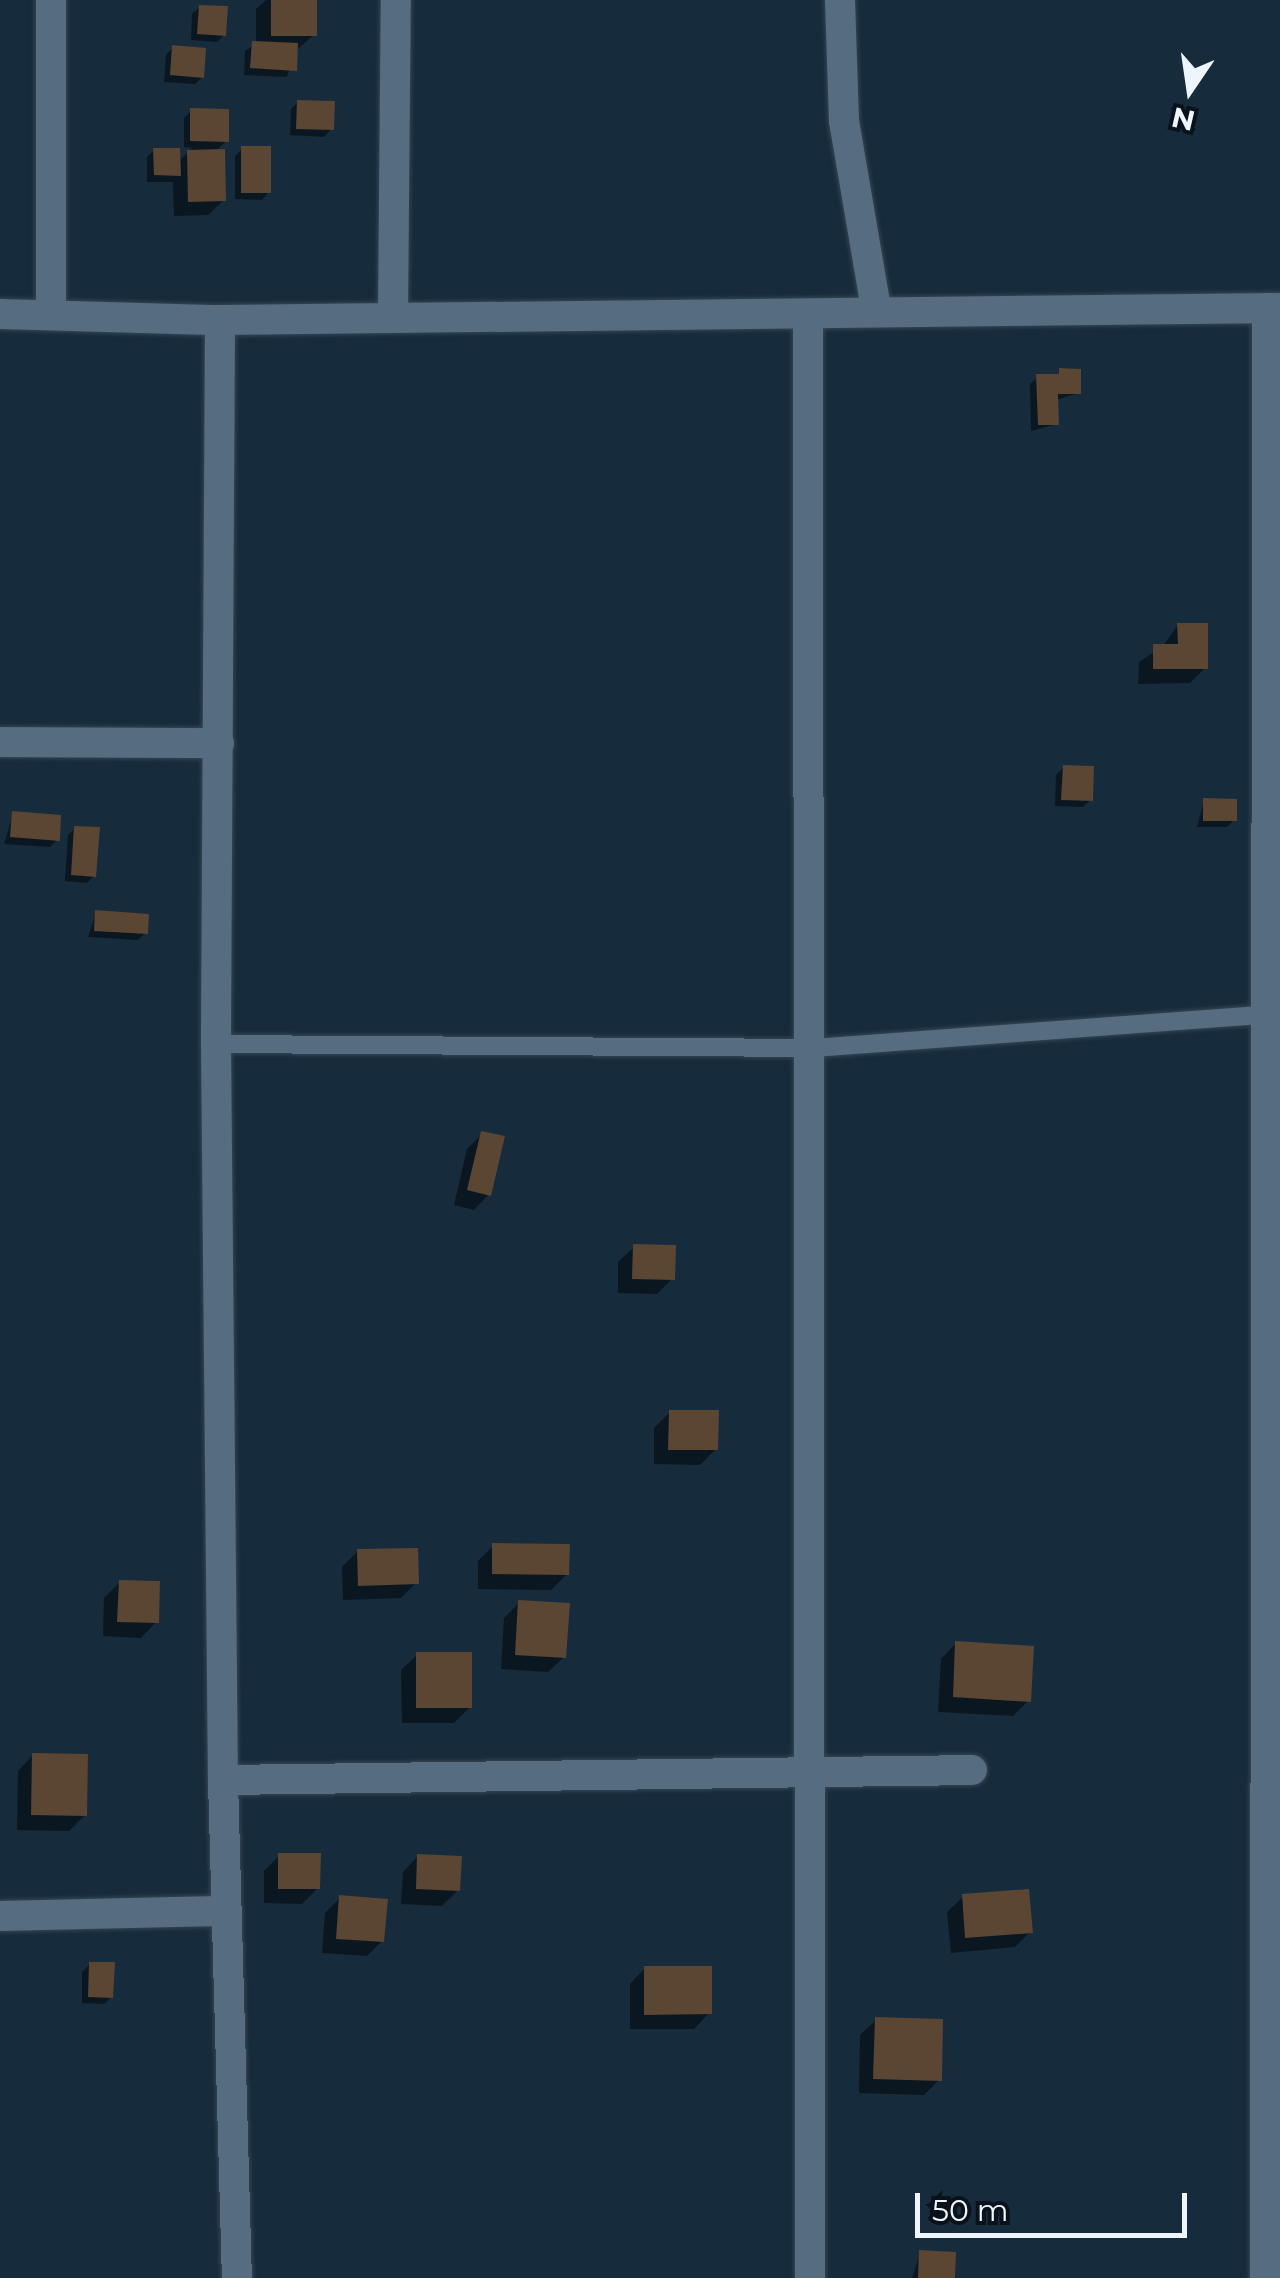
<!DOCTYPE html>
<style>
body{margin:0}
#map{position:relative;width:1280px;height:2278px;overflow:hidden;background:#162b3c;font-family:Montserrat,sans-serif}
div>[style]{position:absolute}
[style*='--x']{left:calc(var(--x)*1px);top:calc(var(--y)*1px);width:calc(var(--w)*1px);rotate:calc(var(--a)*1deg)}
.shadow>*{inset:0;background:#0007}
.building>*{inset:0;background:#5b4533}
.roads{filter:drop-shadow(0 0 2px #354552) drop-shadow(0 0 2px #354552)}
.lane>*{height:18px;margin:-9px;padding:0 9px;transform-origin:9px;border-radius:9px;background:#566c81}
.street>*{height:30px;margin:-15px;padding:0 15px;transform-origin:15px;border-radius:15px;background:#566c81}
span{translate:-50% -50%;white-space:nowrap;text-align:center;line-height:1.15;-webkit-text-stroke:10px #09121a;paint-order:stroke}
.north{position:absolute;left:1140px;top:40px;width:100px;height:100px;-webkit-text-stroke:8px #09121a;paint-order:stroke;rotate:193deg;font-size:28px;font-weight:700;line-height:40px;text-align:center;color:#eef5fd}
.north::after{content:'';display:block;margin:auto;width:35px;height:45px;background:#eef5fd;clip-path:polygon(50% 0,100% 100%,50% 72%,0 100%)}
.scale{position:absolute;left:915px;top:2193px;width:272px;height:45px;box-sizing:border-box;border:5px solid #eef5fd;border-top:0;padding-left:12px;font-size:30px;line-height:35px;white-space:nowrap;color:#eef5fd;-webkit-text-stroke:8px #09121a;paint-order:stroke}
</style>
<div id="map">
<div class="shadow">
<div style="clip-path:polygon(266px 0,314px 0,314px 35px,295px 51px,287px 77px,244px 75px,245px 51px,256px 44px,256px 9px)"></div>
<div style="clip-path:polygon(200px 7px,224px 35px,217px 42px,191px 40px,192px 14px)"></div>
<div style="clip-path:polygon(173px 48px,202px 77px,195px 84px,164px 82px,166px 55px)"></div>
<div style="clip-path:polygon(298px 102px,331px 129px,324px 137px,290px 135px,291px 109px)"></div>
<div style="clip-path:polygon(191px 111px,226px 141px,216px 151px,224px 200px,208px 215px,174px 216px,173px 182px,147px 182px,147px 157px,154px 150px,178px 162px,192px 148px,184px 147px,184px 118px)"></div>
<div style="clip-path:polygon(242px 149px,269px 192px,262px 200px,235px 199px,235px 156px)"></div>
<div style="clip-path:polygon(1079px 371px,1079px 393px,1056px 400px,1057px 424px,1031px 431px,1030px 384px,1038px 377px)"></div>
<div style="clip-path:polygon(1178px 625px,1205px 668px,1190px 683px,1138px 684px,1139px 662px,1163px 646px)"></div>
<div style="clip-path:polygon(1064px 767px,1090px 800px,1083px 807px,1055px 806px,1056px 775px)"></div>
<div style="clip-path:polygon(1204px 800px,1234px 820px,1227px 827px,1197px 827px)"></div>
<div style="clip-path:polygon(13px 814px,57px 840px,50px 847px,4px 844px)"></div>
<div style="clip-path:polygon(75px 828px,94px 876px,87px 883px,65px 881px,68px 835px)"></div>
<div style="clip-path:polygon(96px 912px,145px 933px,138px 940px,88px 937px)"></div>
<div style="clip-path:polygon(482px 1134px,489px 1194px,474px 1210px,454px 1205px,467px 1149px)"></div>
<div style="clip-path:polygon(634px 1247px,673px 1278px,657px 1294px,618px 1293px,618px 1262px)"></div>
<div style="clip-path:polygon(670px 1412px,716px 1449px,700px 1465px,654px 1464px,654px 1428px)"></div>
<div style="clip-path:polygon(493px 1546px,567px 1574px,551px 1590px,478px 1589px,478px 1561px)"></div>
<div style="clip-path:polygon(358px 1551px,416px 1583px,401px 1598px,343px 1600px,342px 1567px)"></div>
<div style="clip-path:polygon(120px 1582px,156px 1622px,141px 1638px,103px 1636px,104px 1598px)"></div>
<div style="clip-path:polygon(519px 1603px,564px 1657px,548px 1672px,501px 1669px,504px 1618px)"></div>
<div style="clip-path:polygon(956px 1643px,1028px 1701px,1013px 1716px,938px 1712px,941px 1659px)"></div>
<div style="clip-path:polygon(417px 1655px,470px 1707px,454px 1723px,402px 1723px,401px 1670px)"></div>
<div style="clip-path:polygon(33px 1755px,85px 1815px,69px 1831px,17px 1830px,18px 1771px)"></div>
<div style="clip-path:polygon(280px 1855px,318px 1888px,302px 1904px,264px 1903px,264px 1871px)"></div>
<div style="clip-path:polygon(418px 1856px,458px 1890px,442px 1906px,401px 1904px,403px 1872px)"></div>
<div style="clip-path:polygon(963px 1897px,1030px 1932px,1015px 1947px,951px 1953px,947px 1912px)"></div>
<div style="clip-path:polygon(340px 1898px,382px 1941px,367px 1956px,322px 1953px,325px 1913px)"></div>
<div style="clip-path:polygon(90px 1964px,111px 1997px,104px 2004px,82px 2003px,82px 1972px)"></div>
<div style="clip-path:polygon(645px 1968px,709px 2013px,694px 2029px,630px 2029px,630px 1984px)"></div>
<div style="clip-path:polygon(876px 2020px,939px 2080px,924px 2095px,859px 2093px,860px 2035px)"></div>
<div style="clip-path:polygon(920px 2253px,953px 2278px,912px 2278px)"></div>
</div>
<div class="building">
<div style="clip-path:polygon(271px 0,317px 0,317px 36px,271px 36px)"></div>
<div style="clip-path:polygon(199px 5px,228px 6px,226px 36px,197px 34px)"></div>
<div style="clip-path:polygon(252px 41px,298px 43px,297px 71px,250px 68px)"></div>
<div style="clip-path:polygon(172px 45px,206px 48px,204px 78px,170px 75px)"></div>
<div style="clip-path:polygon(297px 100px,335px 101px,334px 130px,296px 129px)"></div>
<div style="clip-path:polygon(190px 108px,229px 109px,229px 142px,190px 141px)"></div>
<div style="clip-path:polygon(241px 146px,271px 146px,271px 193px,241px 193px)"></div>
<div style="clip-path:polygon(153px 148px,180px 148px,181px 176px,154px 175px)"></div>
<div style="clip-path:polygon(225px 149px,226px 201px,188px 202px,187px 150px)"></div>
<div style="clip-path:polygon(1059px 368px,1081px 369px,1081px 394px,1058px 394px,1059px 425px,1038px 425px,1036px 374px,1059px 374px)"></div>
<div style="clip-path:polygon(1177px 623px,1208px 623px,1208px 669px,1153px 669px,1153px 644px,1178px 644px)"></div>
<div style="clip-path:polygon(1063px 765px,1094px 766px,1093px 801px,1061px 800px)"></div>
<div style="clip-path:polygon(1203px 798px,1237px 799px,1237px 821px,1203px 821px)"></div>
<div style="clip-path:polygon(12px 811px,61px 815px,60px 841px,10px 837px)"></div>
<div style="clip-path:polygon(74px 826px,100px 827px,96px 877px,71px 875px)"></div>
<div style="clip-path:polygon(95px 910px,149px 914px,148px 934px,94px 931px)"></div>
<div style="clip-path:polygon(481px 1131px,505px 1136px,491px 1196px,467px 1190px)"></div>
<div style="clip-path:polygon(633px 1244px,676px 1245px,675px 1280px,632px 1279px)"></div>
<div style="clip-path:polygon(669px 1410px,719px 1410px,718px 1450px,668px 1450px)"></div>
<div style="clip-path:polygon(492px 1543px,570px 1544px,569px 1575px,492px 1574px)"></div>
<div style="clip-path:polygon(418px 1548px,419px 1584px,358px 1586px,357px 1549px)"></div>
<div style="clip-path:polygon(119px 1580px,160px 1581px,159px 1623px,117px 1622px)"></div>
<div style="clip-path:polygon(518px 1600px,570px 1603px,566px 1658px,515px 1655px)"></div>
<div style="clip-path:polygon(955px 1641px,1034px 1646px,1031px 1702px,953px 1697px)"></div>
<div style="clip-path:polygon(416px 1652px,472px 1652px,472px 1708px,416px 1708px)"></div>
<div style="clip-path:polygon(32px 1753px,88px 1754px,87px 1816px,31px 1815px)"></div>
<div style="clip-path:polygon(278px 1853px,321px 1853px,320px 1889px,278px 1889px)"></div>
<div style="clip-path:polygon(417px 1854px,462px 1856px,460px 1891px,416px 1889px)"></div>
<div style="clip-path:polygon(1029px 1889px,1033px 1933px,965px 1938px,962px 1894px)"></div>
<div style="clip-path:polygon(339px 1895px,388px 1899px,384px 1942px,336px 1939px)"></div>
<div style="clip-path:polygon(89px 1962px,115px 1962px,113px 1998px,88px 1997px)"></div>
<div style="clip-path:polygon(644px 1966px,712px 1966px,712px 2014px,644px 2015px)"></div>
<div style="clip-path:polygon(875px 2017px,943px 2019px,942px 2081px,873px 2079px)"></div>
<div style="clip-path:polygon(919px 2250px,956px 2252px,955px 2278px,918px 2278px)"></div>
</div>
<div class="roads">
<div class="lane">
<div style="--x:216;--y:1044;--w:596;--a:0.38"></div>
<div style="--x:812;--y:1048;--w:454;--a:-4.2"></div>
</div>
<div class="street">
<div style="--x:51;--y:0;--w:312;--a:90"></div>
<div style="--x:840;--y:0;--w:121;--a:88.1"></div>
<div style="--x:844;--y:121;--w:191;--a:80.3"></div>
<div style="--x:0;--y:314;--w:220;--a:1.6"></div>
<div style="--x:220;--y:320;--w:1060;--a:-0.65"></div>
<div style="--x:808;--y:314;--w:1964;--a:89.94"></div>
<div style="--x:393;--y:315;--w:315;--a:-89.5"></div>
<div style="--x:220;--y:320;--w:724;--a:90.32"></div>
<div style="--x:216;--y:1044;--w:736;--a:89.46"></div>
<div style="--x:223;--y:1780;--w:498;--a:88.4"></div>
<div style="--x:0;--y:742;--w:219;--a:0.3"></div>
<div style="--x:223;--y:1780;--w:749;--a:-0.76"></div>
<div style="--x:0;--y:1916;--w:226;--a:-1.3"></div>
<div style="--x:1265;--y:2278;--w:1970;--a:-89.94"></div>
</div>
</div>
<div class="north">N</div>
<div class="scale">50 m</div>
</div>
